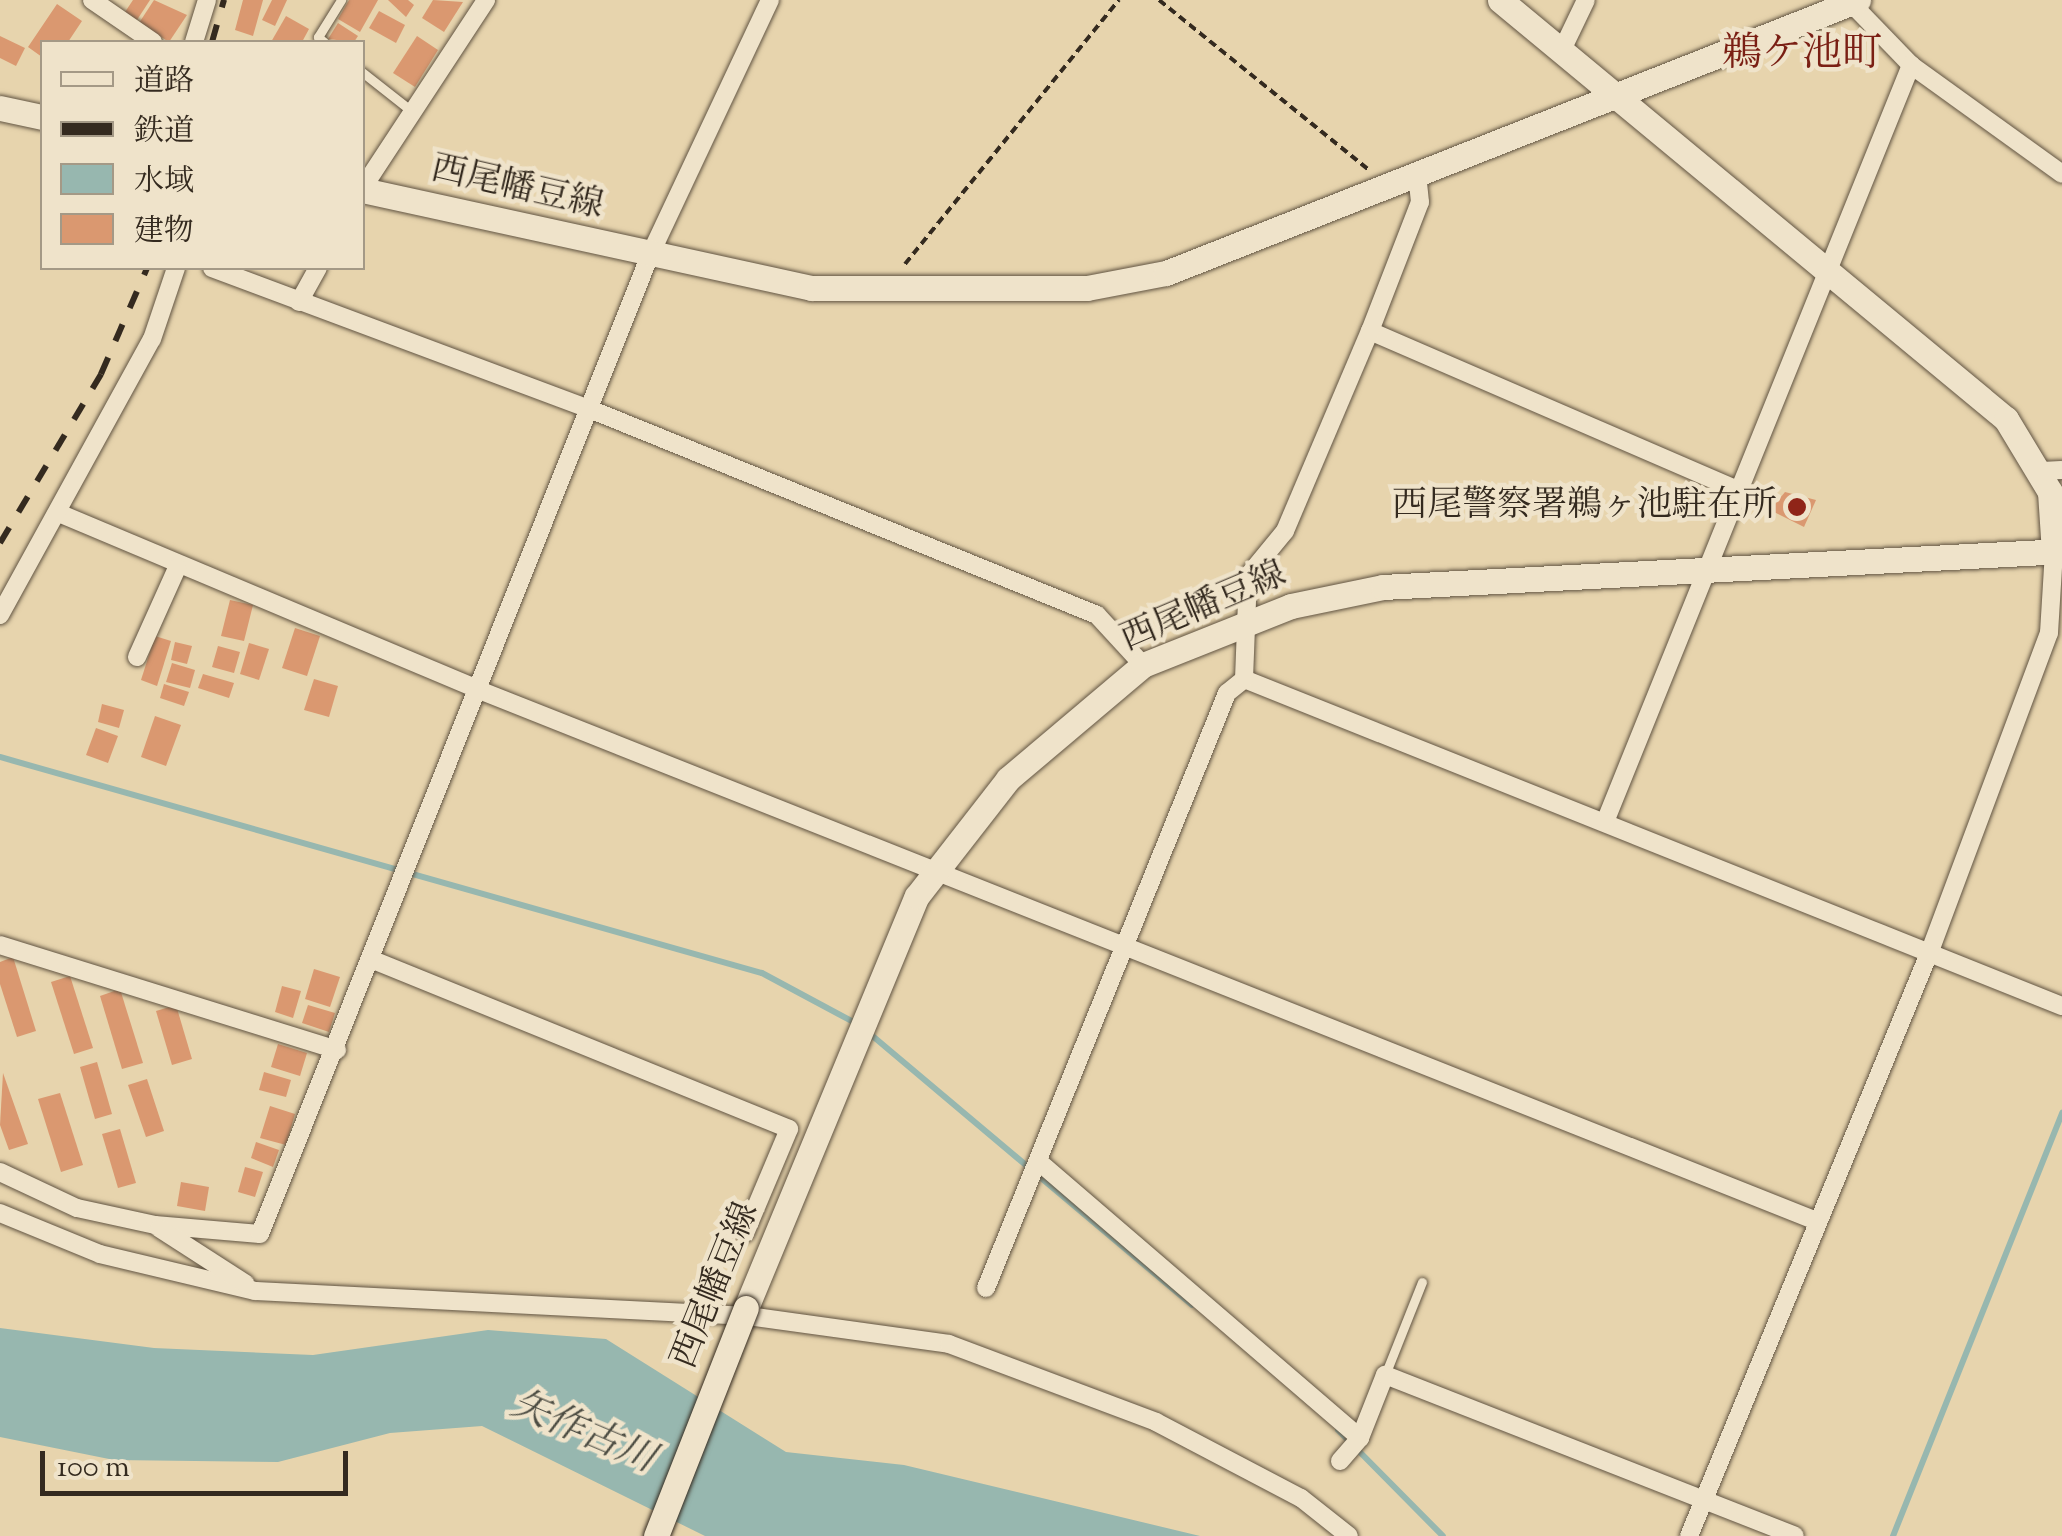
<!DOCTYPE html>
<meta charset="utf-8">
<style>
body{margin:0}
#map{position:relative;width:2062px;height:1536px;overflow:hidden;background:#e7d4ad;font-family:"Sorts Mill Goudy","Noto Serif JP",serif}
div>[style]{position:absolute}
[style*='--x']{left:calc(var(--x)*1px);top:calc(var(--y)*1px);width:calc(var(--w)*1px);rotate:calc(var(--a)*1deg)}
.water>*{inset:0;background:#97b7af}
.stream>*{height:6px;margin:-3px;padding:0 3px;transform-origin:3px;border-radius:3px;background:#97b7af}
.building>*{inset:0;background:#da9870}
.path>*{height:4px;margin-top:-2px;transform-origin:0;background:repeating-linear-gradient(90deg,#342a1f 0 8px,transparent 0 13px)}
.roads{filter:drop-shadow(0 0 2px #615442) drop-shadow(0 0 2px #615442)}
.lane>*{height:9px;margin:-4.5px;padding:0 4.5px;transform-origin:4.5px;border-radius:4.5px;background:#efe3ca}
.street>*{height:18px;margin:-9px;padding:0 9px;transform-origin:9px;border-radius:9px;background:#efe3ca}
.secondary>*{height:25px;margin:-12.5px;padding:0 12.5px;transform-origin:12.5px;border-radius:12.5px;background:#efe3ca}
.rail>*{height:6px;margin-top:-3px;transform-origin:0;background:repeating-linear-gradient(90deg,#342a1f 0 18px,transparent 0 36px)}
.bridges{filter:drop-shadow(0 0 2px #342a1f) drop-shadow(0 0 2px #342a1f)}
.secondary-bridge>*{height:25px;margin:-12.5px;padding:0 12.5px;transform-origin:12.5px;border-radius:12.5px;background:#efe3ca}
.dots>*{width:28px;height:28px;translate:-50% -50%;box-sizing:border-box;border:5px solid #efe3ca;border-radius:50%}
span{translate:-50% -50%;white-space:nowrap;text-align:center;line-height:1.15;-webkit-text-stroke:9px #efe3ca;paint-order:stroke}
.street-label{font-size:35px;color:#342a1f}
.poi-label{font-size:35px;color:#342a1f}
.right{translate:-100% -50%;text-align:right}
.water-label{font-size:38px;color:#4d4d43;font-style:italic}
.quarter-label{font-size:40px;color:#7a1f14}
.legend{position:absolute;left:40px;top:40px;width:325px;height:230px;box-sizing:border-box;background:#efe3ca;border:2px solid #a49986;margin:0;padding:12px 18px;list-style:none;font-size:30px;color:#342a1f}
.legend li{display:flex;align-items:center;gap:20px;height:50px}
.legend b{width:50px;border:2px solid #a49986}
.scale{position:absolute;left:40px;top:1451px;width:308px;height:45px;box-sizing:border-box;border:5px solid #342a1f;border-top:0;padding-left:12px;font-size:30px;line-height:35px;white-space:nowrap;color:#342a1f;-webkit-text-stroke:8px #efe3ca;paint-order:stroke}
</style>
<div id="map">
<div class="water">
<div style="clip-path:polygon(0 1328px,154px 1348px,313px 1355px,488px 1330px,606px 1339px,786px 1452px,904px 1465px,1200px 1536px,705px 1536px,482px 1426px,390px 1433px,278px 1462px,114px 1460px,0 1437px)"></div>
</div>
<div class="stream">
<div style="--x:0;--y:757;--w:792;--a:15.83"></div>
<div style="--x:762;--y:973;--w:110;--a:28.2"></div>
<div style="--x:869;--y:1033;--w:422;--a:40.1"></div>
<div style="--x:1338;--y:1430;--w:149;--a:45.3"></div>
<div style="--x:1893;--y:1536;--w:456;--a:-68.2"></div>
</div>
<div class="building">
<div style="clip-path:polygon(133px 0,150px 0,135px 23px,123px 15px)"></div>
<div style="clip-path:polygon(154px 0,187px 15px,169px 42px,139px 23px)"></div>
<div style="clip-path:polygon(243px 0,263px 0,253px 36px,235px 30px)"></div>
<div style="clip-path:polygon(272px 0,287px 0,275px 26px,262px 20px)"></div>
<div style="clip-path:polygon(349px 0,378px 0,360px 32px,338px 19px)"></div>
<div style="clip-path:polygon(388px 0,408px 0,414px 5px,406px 17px)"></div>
<div style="clip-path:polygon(433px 0,463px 2px,444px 32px,422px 18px)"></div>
<div style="clip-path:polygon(57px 4px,82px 21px,68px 42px,42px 42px,42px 57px,28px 47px)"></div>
<div style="clip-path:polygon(379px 11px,405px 25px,396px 43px,369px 28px)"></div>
<div style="clip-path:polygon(286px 16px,309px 29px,302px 42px,271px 42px)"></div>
<div style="clip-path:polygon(338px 23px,358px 36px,354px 42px,328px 39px)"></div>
<div style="clip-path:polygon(0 36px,25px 48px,16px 66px,0 58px)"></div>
<div style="clip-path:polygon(417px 36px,438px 50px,415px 87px,393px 73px)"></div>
<div style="clip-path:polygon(1785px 492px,1816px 500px,1804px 527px,1770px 510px)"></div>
<div style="clip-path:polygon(230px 600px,253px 605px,244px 641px,221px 636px)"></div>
<div style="clip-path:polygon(295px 628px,320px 636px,307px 676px,282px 668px)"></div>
<div style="clip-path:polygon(155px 636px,171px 641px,157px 686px,141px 680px)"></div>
<div style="clip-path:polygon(175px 642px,192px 646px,187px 664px,171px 660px)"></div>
<div style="clip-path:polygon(249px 643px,269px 649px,259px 680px,240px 674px)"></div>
<div style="clip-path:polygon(218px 646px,240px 652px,234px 673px,212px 667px)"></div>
<div style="clip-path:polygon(172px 663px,195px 670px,190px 688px,166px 682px)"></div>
<div style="clip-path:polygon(203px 674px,234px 683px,229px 698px,198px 688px)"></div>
<div style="clip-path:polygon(314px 679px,338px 686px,329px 717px,304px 710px)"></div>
<div style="clip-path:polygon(164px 684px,189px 692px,184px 706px,160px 698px)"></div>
<div style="clip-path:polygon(102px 704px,124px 710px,119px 728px,98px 722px)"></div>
<div style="clip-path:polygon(155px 716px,181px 725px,166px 766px,141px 757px)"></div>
<div style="clip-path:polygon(96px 728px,118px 736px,108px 763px,86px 755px)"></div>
<div style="clip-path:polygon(13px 957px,36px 1031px,17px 1037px,0 984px,0 962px)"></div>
<div style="clip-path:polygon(314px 969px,340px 977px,330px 1007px,305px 999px)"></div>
<div style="clip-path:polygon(70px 976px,93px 1048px,74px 1054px,51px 982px)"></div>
<div style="clip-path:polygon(282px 986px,301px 991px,293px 1018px,275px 1012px)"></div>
<div style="clip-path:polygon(120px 989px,143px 1063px,122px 1069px,100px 996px)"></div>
<div style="clip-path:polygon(176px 1005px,192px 1059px,172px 1065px,156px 1011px)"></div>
<div style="clip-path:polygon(308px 1005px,335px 1013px,329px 1032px,302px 1023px)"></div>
<div style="clip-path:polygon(278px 1044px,307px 1053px,300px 1076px,271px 1067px)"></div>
<div style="clip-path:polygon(97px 1062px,112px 1114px,95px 1119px,80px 1067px)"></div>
<div style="clip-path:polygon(264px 1072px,291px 1080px,286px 1097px,259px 1090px)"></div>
<div style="clip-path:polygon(3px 1073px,28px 1144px,9px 1150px,0 1125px)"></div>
<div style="clip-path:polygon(147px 1079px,164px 1131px,146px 1137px,128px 1085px)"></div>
<div style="clip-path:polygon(60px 1093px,83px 1165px,61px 1172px,38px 1099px)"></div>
<div style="clip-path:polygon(270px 1106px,295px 1114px,286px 1145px,260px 1138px)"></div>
<div style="clip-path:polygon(120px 1129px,136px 1183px,118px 1188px,102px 1134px)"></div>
<div style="clip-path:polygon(256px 1142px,279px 1150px,273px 1167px,251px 1158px)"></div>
<div style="clip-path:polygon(245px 1167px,263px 1172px,255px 1197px,238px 1192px)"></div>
<div style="clip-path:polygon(181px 1182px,209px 1187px,205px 1211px,177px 1206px)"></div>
</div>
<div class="path">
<div style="--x:1159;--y:0;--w:270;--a:39"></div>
<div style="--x:905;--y:264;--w:340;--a:-51"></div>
</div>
<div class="roads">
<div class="lane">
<div style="--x:324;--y:42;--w:8;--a:-140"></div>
<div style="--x:318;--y:37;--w:44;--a:-58.1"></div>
<div style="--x:362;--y:72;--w:60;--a:38.2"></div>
<div style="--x:1385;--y:1375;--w:100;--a:-68.3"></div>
</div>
<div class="street">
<div style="--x:92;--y:0;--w:74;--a:34.5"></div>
<div style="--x:1852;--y:4;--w:85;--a:46"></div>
<div style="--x:1911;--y:65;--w:186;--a:35.8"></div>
<div style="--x:194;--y:42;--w:44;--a:-72.8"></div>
<div style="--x:1562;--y:50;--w:55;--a:-64.4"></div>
<div style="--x:362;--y:189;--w:226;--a:-56.7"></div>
<div style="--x:212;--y:268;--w:406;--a:20.5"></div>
<div style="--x:592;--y:410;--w:545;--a:22.09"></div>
<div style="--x:1097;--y:615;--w:68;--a:47.4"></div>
<div style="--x:299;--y:302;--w:39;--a:-61"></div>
<div style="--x:1370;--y:331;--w:401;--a:23.4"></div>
<div style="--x:2041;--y:471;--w:21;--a:-3"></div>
<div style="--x:61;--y:514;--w:454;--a:22.8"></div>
<div style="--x:479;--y:690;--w:1436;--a:21.65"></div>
<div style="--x:0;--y:615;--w:315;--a:-61.2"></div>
<div style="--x:152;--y:339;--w:75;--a:-71.3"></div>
<div style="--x:137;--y:657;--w:98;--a:-65.8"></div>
<div style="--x:1244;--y:679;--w:881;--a:21.79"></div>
<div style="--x:1605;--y:822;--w:817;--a:-67.99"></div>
<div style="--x:0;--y:945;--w:353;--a:17.3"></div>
<div style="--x:373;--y:960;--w:449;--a:22.1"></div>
<div style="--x:789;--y:1129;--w:113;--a:112.9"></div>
<div style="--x:1038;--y:1161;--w:425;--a:40.7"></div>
<div style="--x:1360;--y:1438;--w:68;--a:-68.4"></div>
<div style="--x:1385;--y:1375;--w:440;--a:21.4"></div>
<div style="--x:0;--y:1172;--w:85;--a:25.1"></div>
<div style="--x:77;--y:1208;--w:80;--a:12.3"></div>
<div style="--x:155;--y:1225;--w:105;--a:4.9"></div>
<div style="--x:260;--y:1234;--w:1054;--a:-68.28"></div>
<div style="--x:650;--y:255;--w:282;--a:-64.8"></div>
<div style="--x:0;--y:1213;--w:108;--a:22.3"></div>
<div style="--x:100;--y:1254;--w:159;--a:13.4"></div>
<div style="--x:255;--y:1291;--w:494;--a:2.9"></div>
<div style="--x:748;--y:1316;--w:203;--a:7.9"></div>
<div style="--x:949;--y:1344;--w:221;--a:20.6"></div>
<div style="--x:1156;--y:1422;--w:164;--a:27.7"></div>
<div style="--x:1301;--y:1498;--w:61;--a:38.4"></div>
<div style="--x:159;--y:1228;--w:103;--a:32.8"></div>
<div style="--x:986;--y:1288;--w:642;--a:-67.95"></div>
<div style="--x:1227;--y:693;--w:22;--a:-39"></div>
<div style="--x:1244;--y:679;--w:103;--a:-87.8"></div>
<div style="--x:1248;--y:576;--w:58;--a:-50.6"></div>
<div style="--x:1285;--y:531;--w:217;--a:-67"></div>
<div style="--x:1370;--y:331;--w:138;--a:-68.8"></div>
<div style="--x:1420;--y:202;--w:30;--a:-96"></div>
<div style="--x:1340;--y:1461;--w:30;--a:-49"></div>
<div style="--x:1689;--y:1536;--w:633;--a:-67.61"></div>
<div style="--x:1930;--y:951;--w:340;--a:-69.5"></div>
<div style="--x:2049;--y:633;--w:81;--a:-86.5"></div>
</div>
<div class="secondary">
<div style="--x:1500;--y:0;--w:657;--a:39.63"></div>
<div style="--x:2006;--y:419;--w:85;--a:58.9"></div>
<div style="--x:2050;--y:492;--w:60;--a:86.2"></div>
<div style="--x:0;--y:108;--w:43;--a:12.1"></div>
<div style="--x:362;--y:190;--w:460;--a:12.3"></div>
<div style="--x:811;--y:288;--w:276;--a:0"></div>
<div style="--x:1087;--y:288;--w:80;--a:-10.8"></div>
<div style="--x:1166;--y:273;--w:744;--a:-21.53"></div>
<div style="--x:746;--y:1308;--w:446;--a:-67.5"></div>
<div style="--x:917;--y:896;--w:148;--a:-52.1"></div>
<div style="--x:1008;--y:779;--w:177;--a:-40.2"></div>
<div style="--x:1143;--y:665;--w:159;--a:-21.7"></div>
<div style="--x:1291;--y:606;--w:94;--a:-11.7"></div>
<div style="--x:1383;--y:587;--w:680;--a:-3.03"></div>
</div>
</div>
<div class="rail">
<div style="--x:212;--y:42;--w:44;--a:-74.1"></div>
<div style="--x:0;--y:543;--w:197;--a:-59.1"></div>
<div style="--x:101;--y:374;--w:116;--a:-66.5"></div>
</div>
<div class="bridges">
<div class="secondary-bridge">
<div style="--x:656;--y:1536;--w:245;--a:-68.5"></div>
</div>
</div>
<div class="dots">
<div style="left:1797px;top:507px;background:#8f2418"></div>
</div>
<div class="street-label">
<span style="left:517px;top:189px;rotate:13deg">西尾幡豆線</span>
<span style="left:1204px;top:608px;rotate:-23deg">西尾幡豆線</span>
<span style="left:717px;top:1286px;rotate:-68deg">西尾幡豆線</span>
</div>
<div class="poi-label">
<span class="right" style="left:1777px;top:507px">西尾警察署鵜ヶ池駐在所</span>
</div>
<div class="water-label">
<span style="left:582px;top:1434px;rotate:23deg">矢作古川</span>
</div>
<div class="quarter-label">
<span style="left:1802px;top:56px">鵜ケ池町</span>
</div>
<ul class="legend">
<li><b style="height:12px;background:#efe3ca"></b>道路</li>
<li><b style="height:12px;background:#342a1f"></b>鉄道</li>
<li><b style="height:28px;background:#97b7af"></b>水域</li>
<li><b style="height:28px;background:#da9870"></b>建物</li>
</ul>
<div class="scale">100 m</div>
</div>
